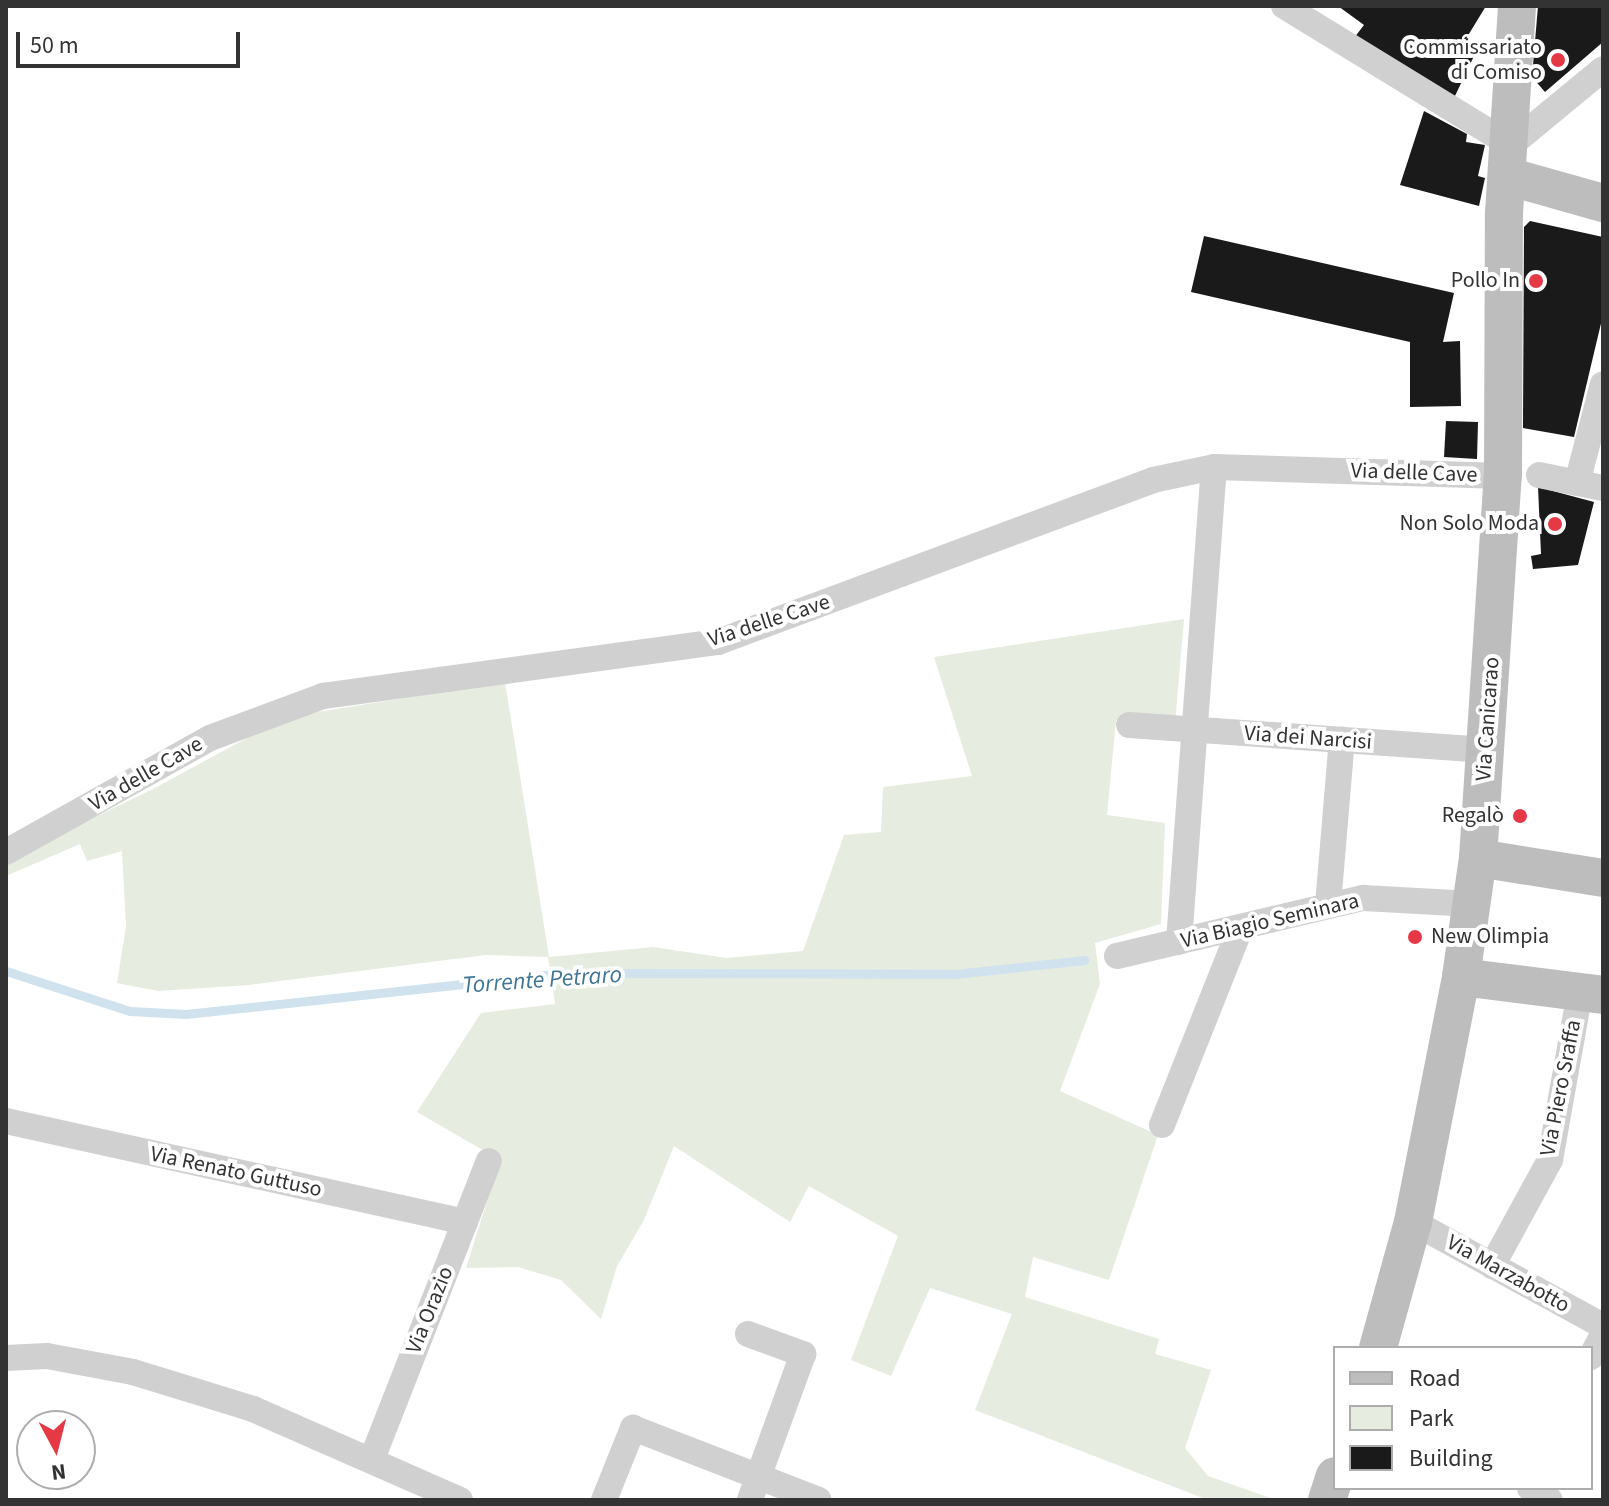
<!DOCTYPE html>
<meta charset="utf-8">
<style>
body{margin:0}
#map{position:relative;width:1609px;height:1506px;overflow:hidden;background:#fff;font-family:"Source Sans 3",sans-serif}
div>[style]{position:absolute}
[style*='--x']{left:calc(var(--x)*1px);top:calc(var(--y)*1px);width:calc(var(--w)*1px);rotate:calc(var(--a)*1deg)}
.green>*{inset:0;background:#e6ecdf}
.stream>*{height:9px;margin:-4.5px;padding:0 4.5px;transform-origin:4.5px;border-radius:4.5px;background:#cfe2ee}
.building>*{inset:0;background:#1a1a1a}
.street>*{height:26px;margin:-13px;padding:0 13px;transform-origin:13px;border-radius:13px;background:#d0d0d0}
.secondary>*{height:38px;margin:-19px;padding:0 19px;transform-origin:19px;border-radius:19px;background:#bdbdbd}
.dots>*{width:22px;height:22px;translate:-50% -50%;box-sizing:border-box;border:4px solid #fff;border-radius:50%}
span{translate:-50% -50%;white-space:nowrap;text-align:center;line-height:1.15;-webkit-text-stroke:8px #fff;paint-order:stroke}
.poi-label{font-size:22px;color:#333}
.right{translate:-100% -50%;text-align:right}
.left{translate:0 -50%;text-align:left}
.street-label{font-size:22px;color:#333}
.water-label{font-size:24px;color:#3f7597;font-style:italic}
.frame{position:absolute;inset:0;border:8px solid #333;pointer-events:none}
.legend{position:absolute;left:1333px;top:1346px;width:260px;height:144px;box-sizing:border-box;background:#fff;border:2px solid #adadad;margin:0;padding:10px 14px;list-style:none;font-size:24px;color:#333}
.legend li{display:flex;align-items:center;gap:16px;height:40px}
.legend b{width:40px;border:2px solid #adadad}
.north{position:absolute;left:16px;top:1410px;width:80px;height:80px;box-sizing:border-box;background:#fff;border:2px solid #adadad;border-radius:50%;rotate:173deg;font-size:22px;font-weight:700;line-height:32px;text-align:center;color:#333}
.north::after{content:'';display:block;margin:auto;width:28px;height:36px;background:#e63946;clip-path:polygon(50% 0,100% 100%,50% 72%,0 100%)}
.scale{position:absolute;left:16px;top:32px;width:224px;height:36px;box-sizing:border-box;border:4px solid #333;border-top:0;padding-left:10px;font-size:24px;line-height:28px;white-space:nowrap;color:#333;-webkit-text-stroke:6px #fff;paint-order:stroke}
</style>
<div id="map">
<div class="green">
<div style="clip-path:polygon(1184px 619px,1175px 723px,1116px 720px,1107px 815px,1165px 823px,1161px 924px,1095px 943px,1100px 984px,1060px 1091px,1158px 1135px,1109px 1280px,1033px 1257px,1025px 1297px,1159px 1339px,1155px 1354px,1211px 1370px,1185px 1448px,1208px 1476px,1276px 1500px,1208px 1500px,975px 1410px,1012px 1314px,930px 1288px,891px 1376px,851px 1360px,898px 1236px,809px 1186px,790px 1222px,674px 1146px,644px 1220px,617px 1266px,601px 1319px,561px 1280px,518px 1267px,466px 1268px,500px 1160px,417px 1112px,481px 1013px,555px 1004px,548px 957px,486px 955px,249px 985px,158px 991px,117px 983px,126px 926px,122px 851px,87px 861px,80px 844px,6px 876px,6px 860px,151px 790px,286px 717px,505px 682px,549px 957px,653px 947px,726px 958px,803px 951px,844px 835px,881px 832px,883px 787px,972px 776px,934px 657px)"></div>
</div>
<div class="stream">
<div style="--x:6;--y:971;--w:130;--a:17.9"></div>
<div style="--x:130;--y:1011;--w:56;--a:3.1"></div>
<div style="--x:186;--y:1014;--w:379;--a:-6.2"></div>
<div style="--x:563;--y:973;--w:392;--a:0.1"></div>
<div style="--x:955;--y:974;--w:130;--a:-6.2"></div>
</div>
<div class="building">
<div style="clip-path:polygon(1338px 6px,1486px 6px,1461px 47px,1474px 56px,1454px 98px,1354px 38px,1364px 25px)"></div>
<div style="clip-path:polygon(1538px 6px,1603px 6px,1603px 42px,1545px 92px,1532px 77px)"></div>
<div style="clip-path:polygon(1424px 111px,1467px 134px,1466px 142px,1485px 145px,1478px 176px,1485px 178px,1479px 206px,1400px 185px)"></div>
<div style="clip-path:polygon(1530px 221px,1603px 237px,1603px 315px,1574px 437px,1523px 428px,1524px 227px)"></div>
<div style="clip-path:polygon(1204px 236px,1454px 293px,1443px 342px,1460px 341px,1461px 406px,1410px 407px,1410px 342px,1191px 292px)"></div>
<div style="clip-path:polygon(1446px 421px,1478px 422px,1477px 459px,1444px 457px)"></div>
<div style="clip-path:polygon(1538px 487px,1594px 502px,1578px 565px,1533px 569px,1531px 556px,1541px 554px)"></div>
</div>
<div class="street">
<div style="--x:1284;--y:6;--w:266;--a:31.5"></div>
<div style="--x:1511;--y:145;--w:119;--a:-39.6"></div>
<div style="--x:1539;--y:475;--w:65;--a:11.5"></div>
<div style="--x:1577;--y:483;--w:102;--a:-75.3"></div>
<div style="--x:1129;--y:725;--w:358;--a:4"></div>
<div style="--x:6;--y:852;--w:234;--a:-29.2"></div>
<div style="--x:210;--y:738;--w:121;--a:-20.4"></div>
<div style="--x:323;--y:696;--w:399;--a:-7.8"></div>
<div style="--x:718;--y:642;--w:464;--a:-20.4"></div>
<div style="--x:1153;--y:480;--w:62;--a:-12"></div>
<div style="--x:1214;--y:467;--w:289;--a:1.8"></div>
<div style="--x:1328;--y:905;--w:166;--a:-85.2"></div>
<div style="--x:1179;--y:942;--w:476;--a:-85.8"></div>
<div style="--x:1117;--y:956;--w:253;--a:-13.3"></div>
<div style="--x:1363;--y:898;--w:110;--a:3.1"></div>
<div style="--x:6;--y:1121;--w:470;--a:12.4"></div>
<div style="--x:1162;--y:1125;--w:211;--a:-68.3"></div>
<div style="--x:1413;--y:1222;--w:217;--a:28.7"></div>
<div style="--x:1492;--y:1266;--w:121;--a:-61.3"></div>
<div style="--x:1550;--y:1160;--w:171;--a:-79.9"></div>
<div style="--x:748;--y:1334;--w:59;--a:20"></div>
<div style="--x:803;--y:1354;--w:155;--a:110"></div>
<div style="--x:1591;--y:1357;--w:26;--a:-62"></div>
<div style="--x:6;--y:1358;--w:41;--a:-2.8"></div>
<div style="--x:47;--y:1356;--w:87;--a:10.5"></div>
<div style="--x:133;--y:1372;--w:126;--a:17.1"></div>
<div style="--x:253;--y:1409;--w:226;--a:23.7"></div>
<div style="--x:372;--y:1459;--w:320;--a:-68.6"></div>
<div style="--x:1530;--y:1488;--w:23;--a:31"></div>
<div style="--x:604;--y:1500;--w:78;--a:-68.1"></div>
<div style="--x:633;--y:1428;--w:199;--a:21.2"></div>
</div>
<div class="secondary">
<div style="--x:1511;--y:177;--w:96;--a:15.8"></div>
<div style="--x:1478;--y:858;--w:127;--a:9.1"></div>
<div style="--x:1461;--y:977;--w:143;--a:7.2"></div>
<div style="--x:1378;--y:1348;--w:131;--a:-74.5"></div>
<div style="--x:1413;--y:1222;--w:250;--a:-78.9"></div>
<div style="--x:1461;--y:977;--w:120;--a:-81.9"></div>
<div style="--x:1478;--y:858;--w:383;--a:-86.3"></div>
<div style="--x:1503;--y:476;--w:263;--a:-89.8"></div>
<div style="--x:1504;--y:213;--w:207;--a:-86.4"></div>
<div style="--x:1327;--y:1500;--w:25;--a:-72"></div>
</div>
<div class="dots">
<div style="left:1558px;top:60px;background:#e63946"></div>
<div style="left:1536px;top:281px;background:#e63946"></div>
<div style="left:1555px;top:524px;background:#e63946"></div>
<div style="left:1520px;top:816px;background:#e63946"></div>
<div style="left:1415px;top:937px;background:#e63946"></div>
</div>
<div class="poi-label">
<span class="right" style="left:1542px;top:60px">Commissariato<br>di Comiso</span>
<span class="right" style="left:1520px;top:281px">Pollo In</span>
<span class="right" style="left:1539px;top:524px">Non Solo Moda</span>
<span class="right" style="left:1504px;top:816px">Regalò</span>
<span class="left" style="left:1431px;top:937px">New Olimpia</span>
</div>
<div class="street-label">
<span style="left:1414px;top:473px;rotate:2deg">Via delle Cave</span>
<span style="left:769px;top:621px;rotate:-18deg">Via delle Cave</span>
<span style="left:1488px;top:719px;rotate:-86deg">Via Canicarao</span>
<span style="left:1308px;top:738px;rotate:4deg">Via dei Narcisi</span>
<span style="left:146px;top:774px;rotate:-30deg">Via delle Cave</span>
<span style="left:1270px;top:921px;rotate:-13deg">Via Biagio Seminara</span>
<span style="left:1561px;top:1088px;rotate:-79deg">Via Piero Sraffa</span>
<span style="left:236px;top:1172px;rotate:12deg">Via Renato Guttuso</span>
<span style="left:1508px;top:1274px;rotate:29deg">Via Marzabotto</span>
<span style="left:430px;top:1310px;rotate:-68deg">Via Orazio</span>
</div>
<div class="water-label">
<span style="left:542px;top:980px;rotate:-4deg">Torrente Petraro</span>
</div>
<div class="frame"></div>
<ul class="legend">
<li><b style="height:10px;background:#bdbdbd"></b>Road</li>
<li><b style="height:22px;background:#e6ecdf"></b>Park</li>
<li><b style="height:22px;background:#1a1a1a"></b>Building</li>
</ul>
<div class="north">N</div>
<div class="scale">50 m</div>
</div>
